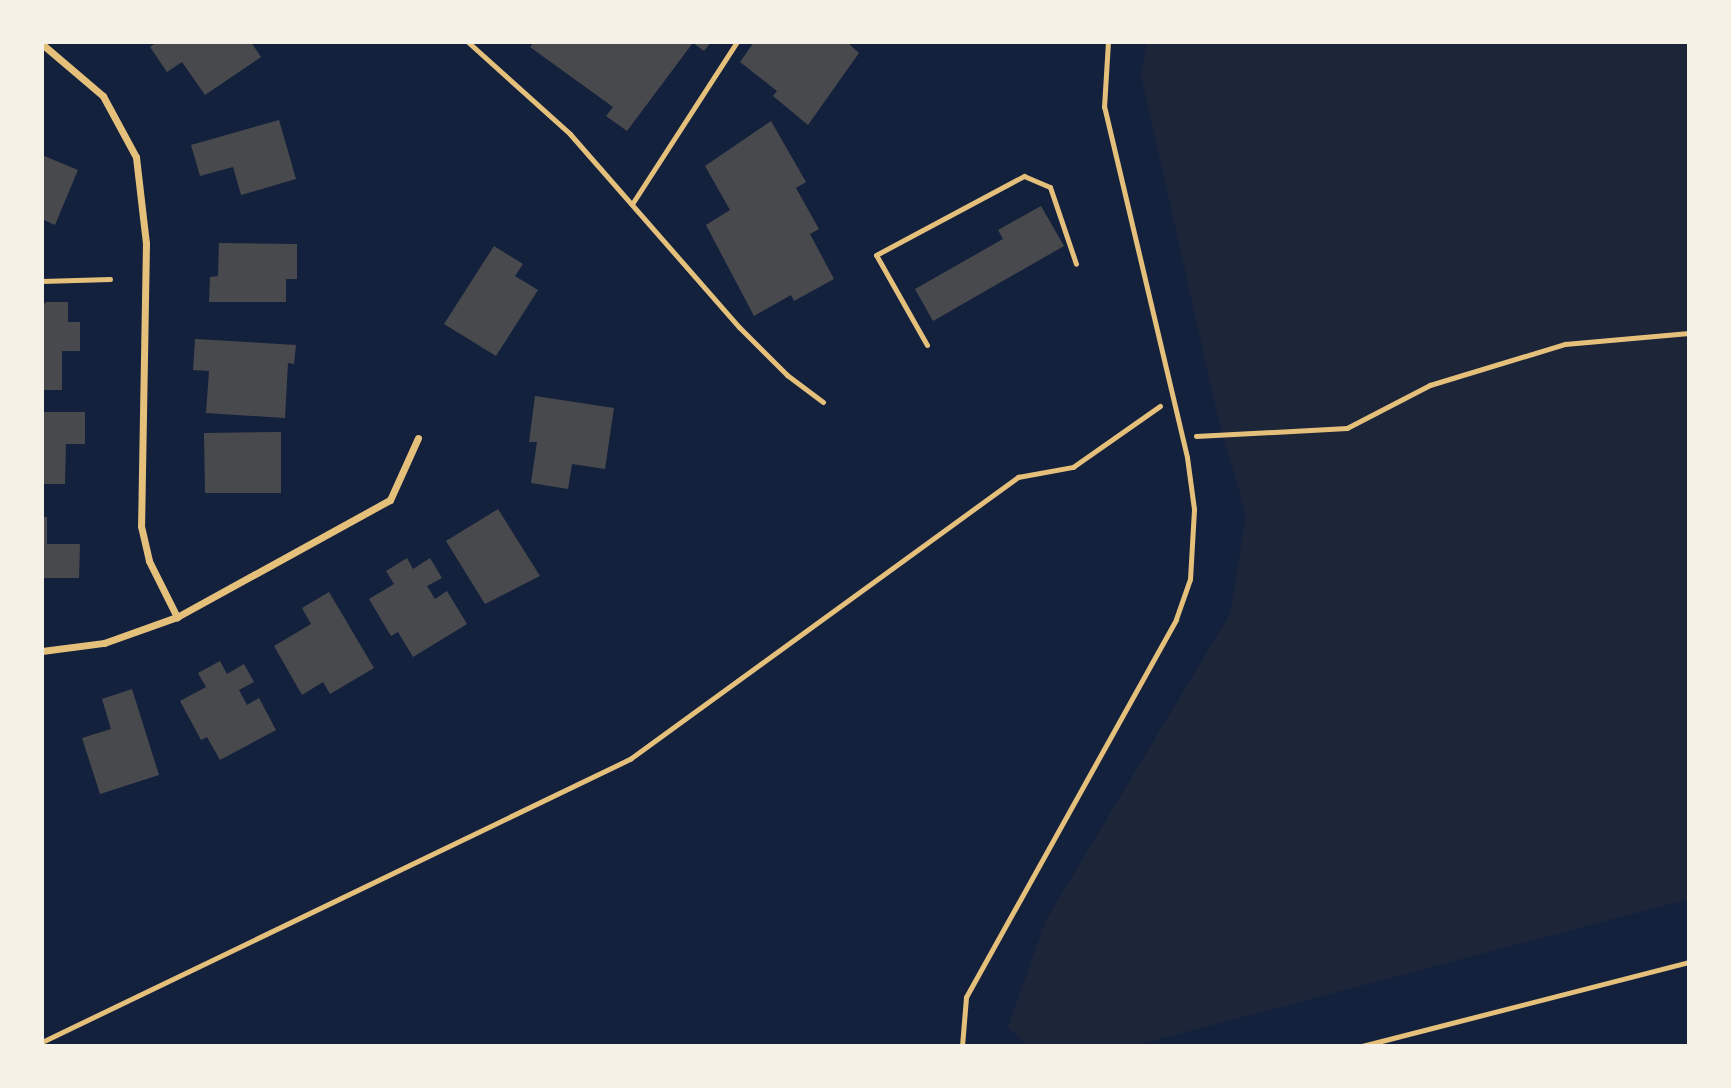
<!DOCTYPE html>
<style>
body{margin:0}
#map{position:relative;width:1731px;height:1088px;overflow:hidden;background:#14213d;font-family:"Open Sans",sans-serif}
div>[style]{position:absolute}
[style*='--x']{left:calc(var(--x)*1px);top:calc(var(--y)*1px);width:calc(var(--w)*1px);rotate:calc(var(--a)*1deg)}
.green>*{inset:0;background:#1d2539}
.building>*{inset:0;background:#48494c}
.path>*{height:4.5px;margin:-2.25px;padding:0 2.25px;transform-origin:2.25px;border-radius:2.25px;background:#e5c07b}
.service>*{height:5px;margin:-2.5px;padding:0 2.5px;transform-origin:2.5px;border-radius:2.5px;background:#e5c07b}
.minor>*{height:7px;margin:-3.5px;padding:0 3.5px;transform-origin:3.5px;border-radius:3.5px;background:#e5c07b}
span{translate:-50% -50%;white-space:nowrap;text-align:center;line-height:1.15;-webkit-text-stroke:5px #f6f1e7;paint-order:stroke}
.frame{position:absolute;inset:0;border:44px solid #f6f1e7;pointer-events:none}
</style>
<div id="map">
<div class="green">
<div style="clip-path:polygon(1147px 42px,1689px 42px,1689px 899px,1133px 1046px,1028px 1046px,1008px 1027px,1046px 920px,1230px 614px,1246px 515px,1218px 417px,1141px 75px)"></div>
</div>
<div class="building">
<div style="clip-path:polygon(157px 42px,251px 42px,261px 57px,205px 95px,182px 62px,167px 72px,150px 47px)"></div>
<div style="clip-path:polygon(534px 42px,689px 42px,692px 44px,627px 131px,606px 116px,613px 107px,530px 47px)"></div>
<div style="clip-path:polygon(692px 42px,711px 42px,704px 51px)"></div>
<div style="clip-path:polygon(754px 42px,852px 42px,850px 45px,859px 53px,808px 125px,773px 96px,777px 91px,740px 62px)"></div>
<div style="clip-path:polygon(279px 120px,296px 179px,241px 195px,233px 167px,200px 176px,191px 145px)"></div>
<div style="clip-path:polygon(771px 121px,806px 182px,796px 188px,819px 229px,810px 234px,834px 279px,794px 301px,791px 295px,754px 316px,706px 225px,730px 210px,705px 166px)"></div>
<div style="clip-path:polygon(42px 155px,78px 170px,55px 225px,42px 219px)"></div>
<div style="clip-path:polygon(1041px 206px,1064px 246px,933px 321px,915px 289px,1003px 239px,998px 230px)"></div>
<div style="clip-path:polygon(219px 243px,297px 244px,297px 279px,286px 279px,286px 302px,209px 302px,210px 277px,218px 276px)"></div>
<div style="clip-path:polygon(494px 246px,523px 264px,515px 276px,538px 290px,496px 356px,444px 324px)"></div>
<div style="clip-path:polygon(46px 302px,68px 302px,68px 322px,80px 322px,80px 351px,62px 351px,62px 390px,42px 390px,42px 306px)"></div>
<div style="clip-path:polygon(195px 339px,296px 345px,294px 364px,288px 363px,285px 418px,206px 413px,209px 371px,193px 370px)"></div>
<div style="clip-path:polygon(535px 396px,614px 408px,605px 469px,572px 464px,568px 489px,531px 483px,537px 442px,529px 442px)"></div>
<div style="clip-path:polygon(42px 412px,85px 412px,85px 444px,66px 444px,65px 484px,42px 484px)"></div>
<div style="clip-path:polygon(281px 432px,281px 493px,205px 493px,204px 433px)"></div>
<div style="clip-path:polygon(498px 509px,540px 576px,485px 604px,446px 541px)"></div>
<div style="clip-path:polygon(42px 517px,47px 517px,47px 544px,80px 544px,79px 578px,42px 578px)"></div>
<div style="clip-path:polygon(407px 558px,413px 569px,430px 558px,442px 578px,427px 586px,435px 599px,447px 591px,467px 624px,413px 657px,398px 632px,391px 636px,369px 599px,394px 584px,386px 571px)"></div>
<div style="clip-path:polygon(329px 592px,374px 668px,330px 694px,323px 682px,302px 695px,274px 646px,311px 624px,302px 608px)"></div>
<div style="clip-path:polygon(220px 661px,227px 674px,244px 664px,254px 682px,239px 690px,247px 705px,259px 698px,276px 730px,220px 760px,207px 737px,201px 740px,180px 701px,206px 687px,198px 673px)"></div>
<div style="clip-path:polygon(132px 689px,159px 775px,100px 794px,82px 738px,111px 729px,102px 699px)"></div>
</div>
<div class="path">
<div style="--x:42;--y:281;--w:68;--a:-1.7"></div>
<div style="--x:1196;--y:436;--w:151;--a:-3"></div>
<div style="--x:1347;--y:428;--w:93;--a:-27.4"></div>
<div style="--x:1430;--y:385;--w:141;--a:-16.9"></div>
<div style="--x:1565;--y:344;--w:124;--a:-5.1"></div>
<div style="--x:42;--y:1042;--w:653;--a:-25.7"></div>
<div style="--x:630;--y:759;--w:480;--a:-36"></div>
<div style="--x:1018;--y:477;--w:56;--a:-10.3"></div>
<div style="--x:1073;--y:467;--w:106;--a:-35"></div>
</div>
<div class="service">
<div style="--x:468;--y:42;--w:137;--a:42"></div>
<div style="--x:570;--y:134;--w:257;--a:48.8"></div>
<div style="--x:739;--y:327;--w:68;--a:45"></div>
<div style="--x:787;--y:375;--w:45;--a:36.9"></div>
<div style="--x:632;--y:204;--w:193;--a:-57.1"></div>
<div style="--x:927;--y:345;--w:103;--a:-119.5"></div>
<div style="--x:876;--y:255;--w:168;--a:-28.1"></div>
<div style="--x:1024;--y:176;--w:28;--a:23"></div>
<div style="--x:1050;--y:187;--w:81;--a:71.3"></div>
<div style="--x:962;--y:1046;--w:49;--a:-85.3"></div>
<div style="--x:966;--y:997;--w:432;--a:-60.9"></div>
<div style="--x:1176;--y:619;--w:42;--a:-70.7"></div>
<div style="--x:1190;--y:579;--w:70;--a:-86.7"></div>
<div style="--x:1194;--y:509;--w:52;--a:-97.7"></div>
<div style="--x:1187;--y:457;--w:360;--a:-103.3"></div>
<div style="--x:1104;--y:107;--w:65;--a:-86.5"></div>
<div style="--x:1362;--y:1046;--w:338;--a:-14.4"></div>
</div>
<div class="minor">
<div style="--x:42;--y:44;--w:80;--a:40.4"></div>
<div style="--x:103;--y:96;--w:69;--a:61.6"></div>
<div style="--x:136;--y:157;--w:87;--a:83.4"></div>
<div style="--x:146;--y:243;--w:283;--a:91"></div>
<div style="--x:141;--y:526;--w:36;--a:77"></div>
<div style="--x:149;--y:561;--w:63;--a:63.4"></div>
<div style="--x:42;--y:651;--w:63;--a:-7.4"></div>
<div style="--x:104;--y:643;--w:77;--a:-19.6"></div>
<div style="--x:177;--y:617;--w:243;--a:-28.8"></div>
<div style="--x:390;--y:500;--w:68;--a:-65.7"></div>
</div>
<div class="frame"></div>
</div>
